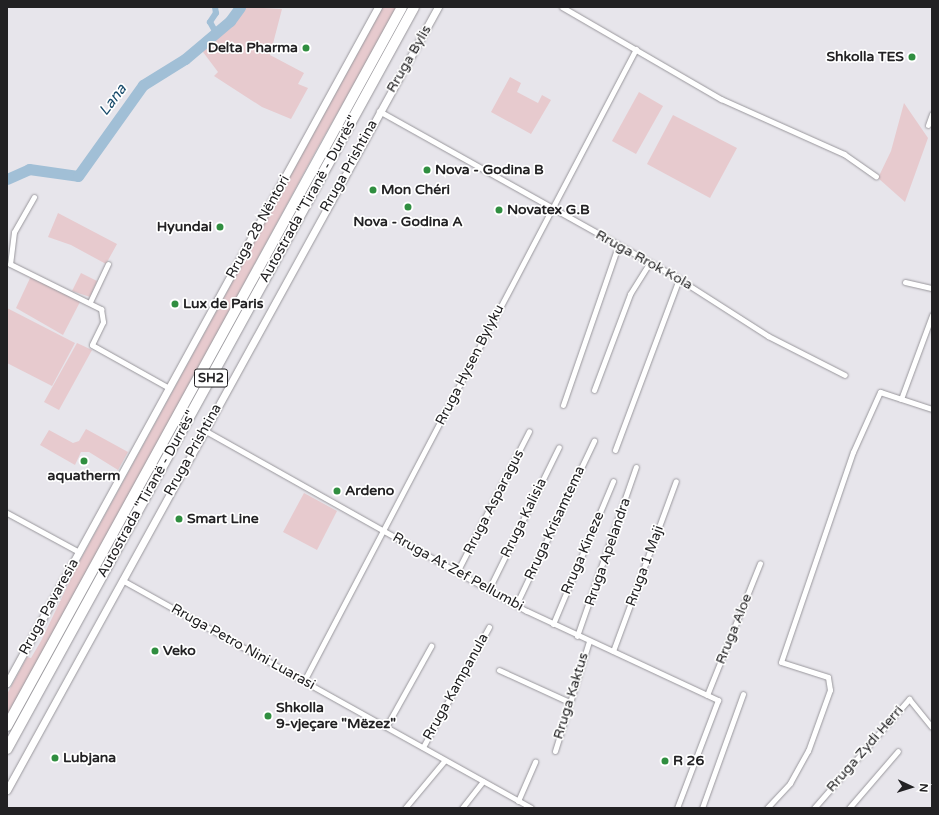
<!DOCTYPE html>
<meta charset="utf-8">
<style>
body{margin:0}
#map{position:relative;width:939px;height:815px;overflow:hidden;background:#e7e5eb;font-family:"Varela Round",sans-serif}
div>[style]{position:absolute}
[style*='--x']{left:calc(var(--x)*1px);top:calc(var(--y)*1px);width:calc(var(--w)*1px);rotate:calc(var(--a)*1deg)}
.green>*{inset:0;background:#e7cace}
.canal>*{height:6px;margin:-3px;padding:0 3px;transform-origin:3px;border-radius:3px;background:#a1bfd6}
.river>*{height:11px;margin:-5.5px;padding:0 5.5px;transform-origin:5.5px;border-radius:5.5px;background:#a1bfd6}
.roads{filter:drop-shadow(0 0 1px #99979c) drop-shadow(0 0 1px #99979c)}
.minor>*{height:5px;margin:-2.5px;padding:0 2.5px;transform-origin:2.5px;border-radius:2.5px;background:#fff}
.secondary>*{height:7px;margin:-3.5px;padding:0 3.5px;transform-origin:3.5px;border-radius:3.5px;background:#fff}
.motorway>*{height:10px;margin:-5px;padding:0 5px;transform-origin:5px;border-radius:5px;background:#fff}
.dots>*{width:11px;height:11px;translate:-50% -50%;box-sizing:border-box;border:2px solid #fff;border-radius:50%}
span{translate:-50% -50%;white-space:nowrap;text-align:center;line-height:1.15;-webkit-text-stroke:3.5px #fff;paint-order:stroke}
.shield-label span{padding:1px 3px;background:#fff;border:1px solid;border-radius:3px;-webkit-text-stroke-width:0}
.shield-label{font-size:13px;color:#222123;font-weight:700}
.poi-label{font-size:14px;color:#222123;font-weight:700}
.right{translate:-100% -50%;text-align:right}
.left{translate:0 -50%;text-align:left}
.street-label{font-size:14px;color:#222123}
.water-label{font-size:15px;color:#194b6b;font-style:italic}
.frame{position:absolute;inset:0;border:8px solid #222123;pointer-events:none}
.north{position:absolute;left:891px;top:767px;width:40px;height:40px;-webkit-text-stroke:3px #fff;paint-order:stroke;rotate:94deg;font-size:11px;font-weight:700;line-height:16px;text-align:center;color:#222123}
.north::after{content:'';display:block;margin:auto;width:14px;height:18px;background:#222123;clip-path:polygon(50% 0,100% 100%,50% 72%,0 100%)}
</style>
<div id="map">
<div class="green">
<div style="clip-path:polygon(242px 7px,282px 9px,270px 55px,304px 73px,298px 84px,308px 88px,291px 119px,262px 107px,214px 76px,218px 72px,200px 48px,231px 24px)"></div>
<div style="clip-path:polygon(383px 7px,398px 7px,317px 149px,7px 721px,7px 694px,27px 657px,31px 658px,41px 641px,78px 564px)"></div>
<div style="clip-path:polygon(510px 77px,521px 83px,517px 92px,538px 103px,542px 95px,551px 100px,531px 134px,491px 112px)"></div>
<div style="clip-path:polygon(639px 92px,663px 106px,636px 154px,612px 141px)"></div>
<div style="clip-path:polygon(904px 103px,928px 138px,905px 202px,878px 178px,891px 151px)"></div>
<div style="clip-path:polygon(673px 115px,737px 148px,710px 198px,647px 164px)"></div>
<div style="clip-path:polygon(58px 213px,117px 244px,106px 264px,71px 245px,48px 237px)"></div>
<div style="clip-path:polygon(81px 273px,97px 281px,90px 297px,72px 291px)"></div>
<div style="clip-path:polygon(31px 276px,81px 300px,63px 335px,16px 308px)"></div>
<div style="clip-path:polygon(7px 308px,75px 343px,52px 386px,7px 363px)"></div>
<div style="clip-path:polygon(77px 343px,92px 350px,59px 410px,44px 402px)"></div>
<div style="clip-path:polygon(86px 429px,128px 452px,118px 470px,89px 452px,81px 452px,75px 465px,40px 445px,49px 430px,73px 443px,79px 441px)"></div>
<div style="clip-path:polygon(304px 493px,337px 511px,317px 550px,283px 532px)"></div>
</div>
<div class="canal">
<div style="--x:215;--y:7;--w:6;--a:81"></div>
<div style="--x:216;--y:13;--w:11;--a:124"></div>
<div style="--x:210;--y:22;--w:10;--a:61"></div>
</div>
<div class="river">
<div style="--x:7;--y:179;--w:24;--a:-24"></div>
<div style="--x:29;--y:169;--w:49;--a:8.1"></div>
<div style="--x:78;--y:176;--w:112;--a:-54.5"></div>
<div style="--x:143;--y:85;--w:49;--a:-31.8"></div>
<div style="--x:185;--y:59;--w:59;--a:-40.2"></div>
<div style="--x:230;--y:21;--w:17;--a:-54"></div>
</div>
<div class="roads">
<div class="minor">
<div style="--x:562;--y:7;--w:184;--a:30.1"></div>
<div style="--x:721;--y:99;--w:135;--a:24.1"></div>
<div style="--x:844;--y:154;--w:39;--a:35"></div>
<div style="--x:379;--y:111;--w:344;--a:29.2"></div>
<div style="--x:679;--y:279;--w:106;--a:32.6"></div>
<div style="--x:768;--y:336;--w:86;--a:26.9"></div>
<div style="--x:928;--y:125;--w:12;--a:-70"></div>
<div style="--x:34;--y:197;--w:40;--a:119.7"></div>
<div style="--x:14;--y:232;--w:32;--a:97"></div>
<div style="--x:10;--y:264;--w:102;--a:26.3"></div>
<div style="--x:101;--y:309;--w:13;--a:81"></div>
<div style="--x:103;--y:322;--w:25;--a:116"></div>
<div style="--x:92;--y:345;--w:88;--a:29.2"></div>
<div style="--x:905;--y:282;--w:28;--a:13"></div>
<div style="--x:90;--y:302;--w:42;--a:-64.7"></div>
<div style="--x:594;--y:390;--w:103;--a:-69.4"></div>
<div style="--x:630;--y:294;--w:36;--a:-58"></div>
<div style="--x:901;--y:399;--w:90;--a:-69.7"></div>
<div style="--x:563;--y:405;--w:168;--a:-70.9"></div>
<div style="--x:204;--y:430;--w:370;--a:29.3"></div>
<div style="--x:527;--y:611;--w:211;--a:25"></div>
<div style="--x:718;--y:700;--w:116;--a:110.8"></div>
<div style="--x:615;--y:450;--w:183;--a:-69.5"></div>
<div style="--x:7;--y:513;--w:82;--a:28.4"></div>
<div style="--x:457;--y:572;--w:158;--a:-62.9"></div>
<div style="--x:122;--y:580;--w:468;--a:29.1"></div>
<div style="--x:489;--y:589;--w:158;--a:-63.8"></div>
<div style="--x:516;--y:605;--w:182;--a:-64.6"></div>
<div style="--x:553;--y:624;--w:155;--a:-67.2"></div>
<div style="--x:577;--y:636;--w:179;--a:-70.8"></div>
<div style="--x:613;--y:651;--w:181;--a:-69.7"></div>
<div style="--x:499;--y:670;--w:75;--a:24.5"></div>
<div style="--x:304;--y:681;--w:714;--a:-62.29"></div>
<div style="--x:707;--y:695;--w:142;--a:-68.1"></div>
<div style="--x:386;--y:727;--w:93;--a:-60.9"></div>
<div style="--x:423;--y:747;--w:137;--a:-61.2"></div>
<div style="--x:555;--y:751;--w:115;--a:-72.8"></div>
<div style="--x:518;--y:801;--w:43;--a:-66.4"></div>
<div style="--x:405;--y:808;--w:62;--a:-50.2"></div>
<div style="--x:462;--y:808;--w:34;--a:-52"></div>
<div style="--x:702;--y:808;--w:121;--a:-70.2"></div>
<div style="--x:767;--y:808;--w:34;--a:-47"></div>
<div style="--x:790;--y:783;--w:37;--a:-61"></div>
<div style="--x:808;--y:751;--w:65;--a:-70.2"></div>
<div style="--x:830;--y:690;--w:13;--a:-99"></div>
<div style="--x:828;--y:677;--w:49;--a:-162.3"></div>
<div style="--x:781;--y:662;--w:222;--a:-71.1"></div>
<div style="--x:853;--y:452;--w:66;--a:-65.8"></div>
<div style="--x:880;--y:392;--w:55;--a:18.1"></div>
<div style="--x:814;--y:808;--w:145;--a:-48.9"></div>
<div style="--x:909;--y:699;--w:36;--a:51"></div>
<div style="--x:849;--y:808;--w:75;--a:-49.3"></div>
</div>
<div class="secondary">
<div style="--x:7;--y:683;--w:771;--a:-61.24"></div>
<div style="--x:7;--y:790;--w:894;--a:-61.17"></div>
</div>
<div class="motorway">
<div style="--x:7;--y:726;--w:820;--a:-61.22"></div>
<div style="--x:7;--y:749;--w:846;--a:-61.25"></div>
</div>
</div>
<div class="dots">
<div style="left:306px;top:48px;background:#308e40"></div>
<div style="left:912px;top:57px;background:#308e40"></div>
<div style="left:427px;top:170px;background:#308e40"></div>
<div style="left:373px;top:190px;background:#308e40"></div>
<div style="left:408px;top:207px;background:#308e40"></div>
<div style="left:499px;top:210px;background:#308e40"></div>
<div style="left:220px;top:227px;background:#308e40"></div>
<div style="left:175px;top:304px;background:#308e40"></div>
<div style="left:84px;top:461px;background:#308e40"></div>
<div style="left:337px;top:491px;background:#308e40"></div>
<div style="left:179px;top:519px;background:#308e40"></div>
<div style="left:155px;top:651px;background:#308e40"></div>
<div style="left:268px;top:716px;background:#308e40"></div>
<div style="left:55px;top:758px;background:#308e40"></div>
<div style="left:665px;top:761px;background:#308e40"></div>
</div>
<div class="shield-label">
<span style="left:211px;top:378px">SH2</span>
</div>
<div class="poi-label">
<span class="right" style="left:298px;top:48px">Delta Pharma</span>
<span class="right" style="left:904px;top:57px">Shkolla TES</span>
<span class="left" style="left:435px;top:170px">Nova - Godina B</span>
<span class="left" style="left:381px;top:190px">Mon Chéri</span>
<span class="left" style="left:507px;top:210px">Novatex G.B</span>
<span style="left:408px;top:222px">Nova - Godina A</span>
<span class="right" style="left:212px;top:227px">Hyundai</span>
<span class="left" style="left:183px;top:304px">Lux de Paris</span>
<span style="left:84px;top:476px">aquatherm</span>
<span class="left" style="left:345px;top:491px">Ardeno</span>
<span class="left" style="left:187px;top:519px">Smart Line</span>
<span class="left" style="left:163px;top:651px">Veko</span>
<span class="left" style="left:276px;top:716px">Shkolla<br>9-vjeçare "Mëzez"</span>
<span class="left" style="left:63px;top:758px">Lubjana</span>
<span class="left" style="left:673px;top:761px">R 26</span>
</div>
<div class="street-label">
<span style="left:409px;top:59px;rotate:-60deg">Rruga Bylis</span>
<span style="left:349px;top:166px;rotate:-61deg">Rruga Prishtina</span>
<span style="left:309px;top:199px;rotate:-61deg">Autostrada "Tiranë - Durrës"</span>
<span style="left:258px;top:227px;rotate:-61deg">Rruga 28 Nëntori</span>
<span style="left:644px;top:260px;rotate:29deg">Rruga Rrok Kola</span>
<span style="left:470px;top:365px;rotate:-63deg">Rruga Hysen Bylyku</span>
<span style="left:193px;top:450px;rotate:-61deg">Rruga Prishtina</span>
<span style="left:147px;top:494px;rotate:-61deg">Autostrada "Tiranë - Durrës"</span>
<span style="left:494px;top:502px;rotate:-63deg">Rruga Asparagus</span>
<span style="left:524px;top:518px;rotate:-64deg">Rruga Kalisia</span>
<span style="left:555px;top:523px;rotate:-65deg">Rruga Krisamtema</span>
<span style="left:608px;top:552px;rotate:-71deg">Rruga Apelandra</span>
<span style="left:583px;top:553px;rotate:-67deg">Rruga Kineze</span>
<span style="left:645px;top:566px;rotate:-70deg">Rruga 1 Maji</span>
<span style="left:458px;top:572px;rotate:29deg">Rruga At Zef Pellumbi</span>
<span style="left:49px;top:607px;rotate:-61deg">Rruga Pavaresia</span>
<span style="left:734px;top:629px;rotate:-68deg">Rruga Aloe</span>
<span style="left:243px;top:647px;rotate:29deg">Rruga Petro Nini Luarasi</span>
<span style="left:456px;top:687px;rotate:-61deg">Rruga Kampanula</span>
<span style="left:571px;top:696px;rotate:-73deg">Rruga Kaktus</span>
<span style="left:865px;top:749px;rotate:-49deg">Rruga Zydi Herri</span>
</div>
<div class="water-label">
<span style="left:113px;top:100px;rotate:-53deg">Lana</span>
</div>
<div class="frame"></div>
<div class="north">N</div>
</div>
